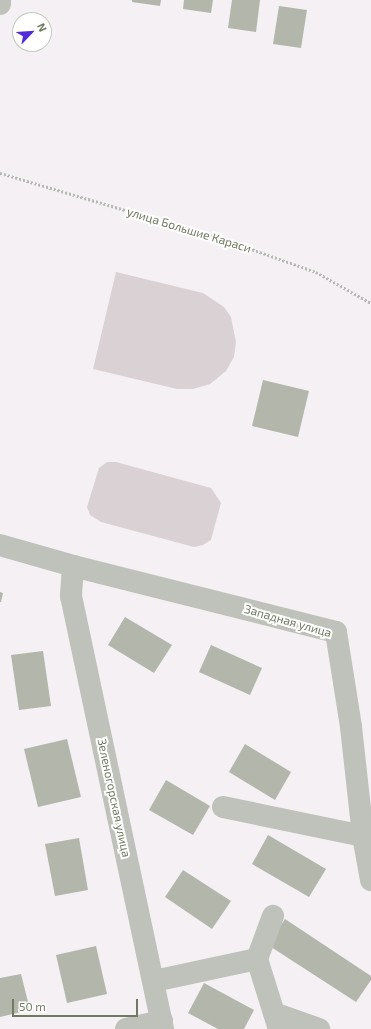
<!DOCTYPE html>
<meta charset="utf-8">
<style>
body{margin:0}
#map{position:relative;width:371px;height:1029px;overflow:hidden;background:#f4f0f4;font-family:"Exo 2",sans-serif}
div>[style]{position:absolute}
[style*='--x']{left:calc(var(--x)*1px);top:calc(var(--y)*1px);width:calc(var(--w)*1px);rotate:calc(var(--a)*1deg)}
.green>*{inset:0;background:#dad1d5}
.building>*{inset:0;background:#b2b6ab}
.path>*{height:2.5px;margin-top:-1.25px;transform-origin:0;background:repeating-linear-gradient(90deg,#b6b9b3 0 2px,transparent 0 4px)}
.minor>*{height:22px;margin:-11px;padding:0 11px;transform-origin:11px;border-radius:11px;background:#bfc2ba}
span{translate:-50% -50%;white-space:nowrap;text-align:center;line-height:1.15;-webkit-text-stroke:4px #fff;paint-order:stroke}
.street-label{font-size:12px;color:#6f7a60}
.north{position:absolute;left:12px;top:12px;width:40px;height:40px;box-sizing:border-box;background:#fff;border:1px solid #c5cabf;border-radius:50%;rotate:65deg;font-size:11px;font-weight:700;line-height:16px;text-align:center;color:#6f7a60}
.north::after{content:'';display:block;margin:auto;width:14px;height:18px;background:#512bd9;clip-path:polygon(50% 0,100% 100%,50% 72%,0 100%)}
.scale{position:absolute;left:12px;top:999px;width:126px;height:18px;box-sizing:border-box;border:2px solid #6f7a60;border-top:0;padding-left:5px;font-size:12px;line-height:14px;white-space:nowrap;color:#6f7a60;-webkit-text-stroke:3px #fff;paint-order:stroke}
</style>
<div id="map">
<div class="green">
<div style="clip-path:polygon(116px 272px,203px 293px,224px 307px,231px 317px,236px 342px,234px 357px,226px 371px,210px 384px,193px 389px,177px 389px,93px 369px)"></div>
<div style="clip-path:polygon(107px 462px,116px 462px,211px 488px,221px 503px,211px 540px,203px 545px,194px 547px,101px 522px,90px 515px,87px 507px,99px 468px)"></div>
</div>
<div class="building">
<div style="clip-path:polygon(132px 0,161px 0,160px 6px,132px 2px)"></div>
<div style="clip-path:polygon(184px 0,213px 0,211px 13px,183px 9px)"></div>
<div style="clip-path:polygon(232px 0,260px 0,256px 32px,228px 28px)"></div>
<div style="clip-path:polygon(279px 6px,307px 10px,301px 48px,273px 44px)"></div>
<div style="clip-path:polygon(263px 380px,309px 391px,298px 437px,252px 426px)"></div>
<div style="clip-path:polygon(0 592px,3px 593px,1px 602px,0 602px)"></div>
<div style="clip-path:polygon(125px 617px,172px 645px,154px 673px,108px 645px)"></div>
<div style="clip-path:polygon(211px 645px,262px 668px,250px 695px,199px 672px)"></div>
<div style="clip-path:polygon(43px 651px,51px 706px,19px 710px,11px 655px)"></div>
<div style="clip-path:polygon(67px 739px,81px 797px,38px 807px,24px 749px)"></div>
<div style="clip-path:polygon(245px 744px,291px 772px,275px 800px,229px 772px)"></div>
<div style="clip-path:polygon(166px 780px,210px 806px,193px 835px,149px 810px)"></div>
<div style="clip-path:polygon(268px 835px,326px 869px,309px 897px,252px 864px)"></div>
<div style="clip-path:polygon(79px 838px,88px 890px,55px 896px,45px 844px)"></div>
<div style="clip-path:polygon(183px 870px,231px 901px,212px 929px,165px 897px)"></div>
<div style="clip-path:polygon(285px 919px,371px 976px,371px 980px,356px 1002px,268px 945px)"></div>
<div style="clip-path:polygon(96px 946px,107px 994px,67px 1003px,56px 955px)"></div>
<div style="clip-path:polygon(21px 974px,30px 1010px,0 1017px,0 978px)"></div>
<div style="clip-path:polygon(204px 983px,254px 1010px,244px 1029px,218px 1029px,188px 1013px)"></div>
</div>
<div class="path">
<div style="--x:0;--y:173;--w:236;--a:16.5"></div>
<div style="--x:226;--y:240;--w:96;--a:19.6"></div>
<div style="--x:316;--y:272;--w:63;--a:29.4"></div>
</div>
<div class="minor">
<div style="--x:0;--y:4;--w:4;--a:-90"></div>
<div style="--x:0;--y:545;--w:76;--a:16"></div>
<div style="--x:73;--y:566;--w:271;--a:14.1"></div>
<div style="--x:336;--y:632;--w:96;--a:81"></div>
<div style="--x:351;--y:727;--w:110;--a:83.7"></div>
<div style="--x:363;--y:836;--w:45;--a:79.7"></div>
<div style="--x:73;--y:566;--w:30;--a:94"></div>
<div style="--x:71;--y:596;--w:443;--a:78"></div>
<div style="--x:223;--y:807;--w:143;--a:11.7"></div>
<div style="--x:257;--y:959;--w:73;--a:72.6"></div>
<div style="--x:154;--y:981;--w:105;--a:-12.1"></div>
<div style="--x:257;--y:959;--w:46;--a:-69.6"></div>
<div style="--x:274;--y:1013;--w:48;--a:19.6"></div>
<div style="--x:126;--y:1029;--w:37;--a:-13"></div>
</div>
<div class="street-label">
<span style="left:189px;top:230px;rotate:17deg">улица Большие Караси</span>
<span style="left:288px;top:621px;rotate:16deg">Западная улица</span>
<span style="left:114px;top:798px;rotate:78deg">Зеленогорская улица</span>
</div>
<div class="north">N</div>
<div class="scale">50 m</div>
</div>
